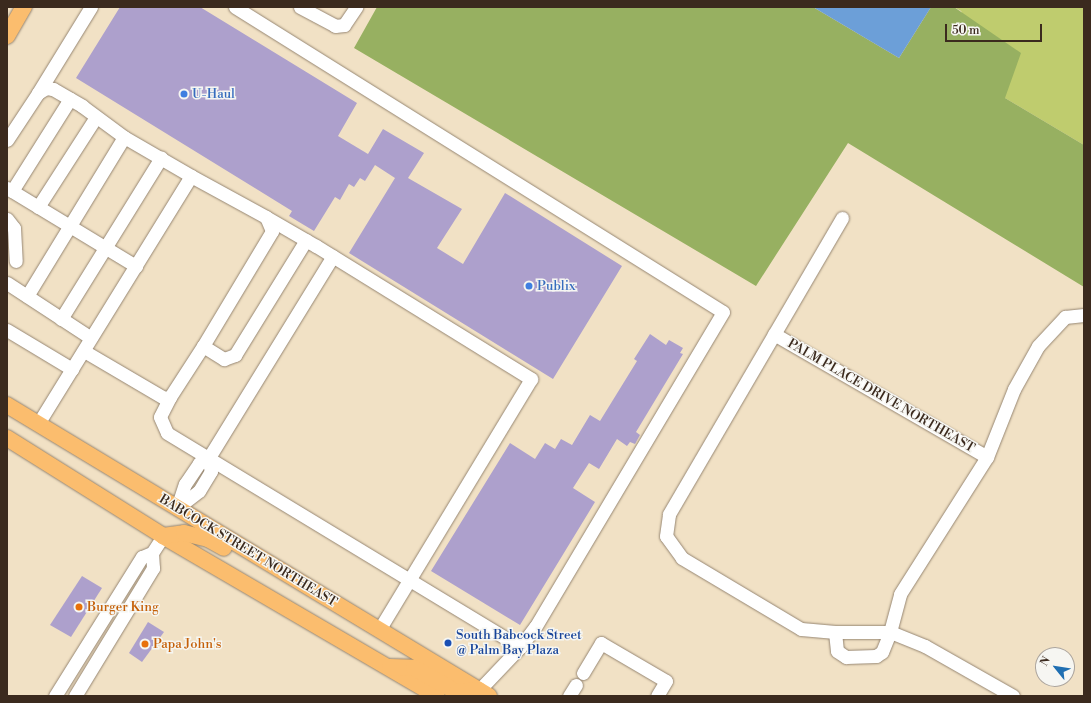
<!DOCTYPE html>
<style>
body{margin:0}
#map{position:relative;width:1091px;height:703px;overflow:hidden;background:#f1e1c5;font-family:"Libre Bodoni",serif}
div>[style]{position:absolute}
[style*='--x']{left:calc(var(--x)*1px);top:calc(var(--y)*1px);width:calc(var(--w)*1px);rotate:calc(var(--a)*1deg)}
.green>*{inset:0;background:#bfcc6e}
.forest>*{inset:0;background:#97b061}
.water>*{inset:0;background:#6c9fd8}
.building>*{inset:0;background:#ada0cc}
.roads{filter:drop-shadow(0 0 1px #968672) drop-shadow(0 0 1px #968672)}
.minor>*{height:13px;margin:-6.5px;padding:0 6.5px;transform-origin:6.5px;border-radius:6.5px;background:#fff}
.major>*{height:16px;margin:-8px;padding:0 8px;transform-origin:8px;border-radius:8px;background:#fbbd6e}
.dots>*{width:11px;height:11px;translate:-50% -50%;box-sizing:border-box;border:2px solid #f6f6f2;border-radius:50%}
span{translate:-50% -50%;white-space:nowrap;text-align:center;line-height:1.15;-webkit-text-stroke:3px #f6f6f2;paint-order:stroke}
.shop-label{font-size:13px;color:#366cbe}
.left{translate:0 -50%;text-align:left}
.street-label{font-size:13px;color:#3b2a1e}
.food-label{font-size:13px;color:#c56008}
.transit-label{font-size:13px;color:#164399}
.frame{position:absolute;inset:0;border:8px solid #3b2a1e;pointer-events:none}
.north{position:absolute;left:1035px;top:647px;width:40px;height:40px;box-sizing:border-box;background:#f6f6f2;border:1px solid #aba49d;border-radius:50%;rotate:300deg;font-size:11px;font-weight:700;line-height:16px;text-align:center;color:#3b2a1e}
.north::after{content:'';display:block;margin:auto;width:14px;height:18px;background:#1f6fb2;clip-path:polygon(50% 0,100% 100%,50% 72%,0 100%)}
.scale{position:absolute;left:945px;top:24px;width:97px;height:18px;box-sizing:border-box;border:2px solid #3b2a1e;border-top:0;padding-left:5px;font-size:12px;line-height:14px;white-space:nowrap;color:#3b2a1e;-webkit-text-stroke:3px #f6f6f2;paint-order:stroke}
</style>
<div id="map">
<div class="green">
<div style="clip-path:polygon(954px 7px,1084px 7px,1084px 145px,1005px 98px,961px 11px)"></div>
</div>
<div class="forest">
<div style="clip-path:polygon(377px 7px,813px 7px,899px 58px,931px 7px,954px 7px,1021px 53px,1005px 98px,1084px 145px,1084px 287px,848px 143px,756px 286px,354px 48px)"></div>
</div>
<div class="water">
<div style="clip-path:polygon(813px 7px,931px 7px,899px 58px)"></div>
</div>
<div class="building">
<div style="clip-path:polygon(120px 7px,200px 7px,357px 103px,338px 136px,368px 154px,383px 129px,424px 153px,408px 178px,462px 209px,437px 248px,463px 264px,505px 193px,622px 266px,553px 379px,349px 253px,395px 178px,375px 165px,365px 181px,360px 178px,354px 187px,349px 184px,340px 200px,335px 197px,314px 231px,289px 216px,292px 211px,76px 78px)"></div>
<div style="clip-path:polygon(650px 334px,666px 345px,669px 340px,683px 348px,680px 353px,683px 354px,636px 432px,640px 435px,635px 444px,630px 442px,627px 446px,617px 439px,599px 469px,589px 463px,573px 488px,595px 502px,520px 625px,431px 571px,510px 443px,535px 459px,545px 443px,555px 449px,561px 439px,572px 445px,590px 415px,600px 421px,637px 361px,634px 359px)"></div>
<div style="clip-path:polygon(82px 576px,102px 588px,71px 637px,50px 625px)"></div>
<div style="clip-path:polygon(148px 622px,164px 632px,142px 662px,129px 653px)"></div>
</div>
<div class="roads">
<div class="minor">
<div style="--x:235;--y:7;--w:575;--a:32.01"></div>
<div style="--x:723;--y:312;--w:367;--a:120.8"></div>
<div style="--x:535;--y:627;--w:25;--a:127"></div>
<div style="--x:520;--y:647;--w:59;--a:133.6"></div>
<div style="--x:300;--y:7;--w:40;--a:28"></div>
<div style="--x:335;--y:26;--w:9;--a:-6"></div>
<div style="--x:344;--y:25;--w:22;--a:-56"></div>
<div style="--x:38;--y:93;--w:101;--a:-58.4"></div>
<div style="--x:7;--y:140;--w:56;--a:-56.6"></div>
<div style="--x:38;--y:93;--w:9;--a:-32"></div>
<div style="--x:46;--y:88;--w:7;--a:8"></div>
<div style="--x:53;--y:89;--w:34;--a:30"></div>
<div style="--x:82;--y:106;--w:52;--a:36.4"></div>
<div style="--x:124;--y:137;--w:78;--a:30.2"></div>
<div style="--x:191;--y:176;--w:291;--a:121.7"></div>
<div style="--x:7;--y:188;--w:151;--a:31.2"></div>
<div style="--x:12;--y:191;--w:109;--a:-57.8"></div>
<div style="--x:38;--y:207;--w:107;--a:-57.2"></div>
<div style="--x:266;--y:217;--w:58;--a:30.1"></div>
<div style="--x:316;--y:246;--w:253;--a:31.7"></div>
<div style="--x:531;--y:379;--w:293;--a:121.2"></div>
<div style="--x:7;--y:219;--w:11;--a:52"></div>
<div style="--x:14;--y:228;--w:33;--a:87"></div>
<div style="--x:7;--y:283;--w:100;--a:33.2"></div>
<div style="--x:27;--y:296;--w:186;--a:-58.6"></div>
<div style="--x:61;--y:319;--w:190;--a:-58.2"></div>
<div style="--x:7;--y:330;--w:76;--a:31"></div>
<div style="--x:774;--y:334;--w:246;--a:30"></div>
<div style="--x:203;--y:346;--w:25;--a:32"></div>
<div style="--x:224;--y:359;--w:12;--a:-20"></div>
<div style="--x:235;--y:355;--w:135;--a:-58.3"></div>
<div style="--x:84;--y:351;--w:93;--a:30.4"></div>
<div style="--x:164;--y:398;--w:6;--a:-9"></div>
<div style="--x:170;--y:397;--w:61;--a:-57.1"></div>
<div style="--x:203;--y:346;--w:134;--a:-59"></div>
<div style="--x:272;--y:231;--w:15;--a:-113"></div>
<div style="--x:266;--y:217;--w:85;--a:-151.3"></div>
<div style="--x:170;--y:397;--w:22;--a:117"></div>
<div style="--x:160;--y:417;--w:17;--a:66"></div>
<div style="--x:167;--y:433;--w:413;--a:31.2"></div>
<div style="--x:177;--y:508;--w:25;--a:-72"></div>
<div style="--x:185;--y:484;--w:25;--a:-56"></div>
<div style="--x:199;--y:463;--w:10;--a:-24"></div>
<div style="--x:208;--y:459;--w:238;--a:-58.4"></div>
<div style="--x:177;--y:508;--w:28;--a:-38"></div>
<div style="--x:199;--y:491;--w:23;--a:-59"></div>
<div style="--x:211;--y:471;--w:12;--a:-104"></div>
<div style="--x:835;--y:632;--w:19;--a:84"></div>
<div style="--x:837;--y:651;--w:11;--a:34"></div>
<div style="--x:846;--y:657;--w:30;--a:-2"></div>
<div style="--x:876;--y:656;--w:7;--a:-34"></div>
<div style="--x:882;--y:652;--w:22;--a:-68"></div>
<div style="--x:890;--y:632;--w:55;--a:180"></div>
<div style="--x:835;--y:632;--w:34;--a:-175"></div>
<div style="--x:801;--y:629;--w:139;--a:-149.2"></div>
<div style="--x:682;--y:558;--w:27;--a:-126"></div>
<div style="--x:666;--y:536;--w:22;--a:-82"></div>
<div style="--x:669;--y:514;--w:343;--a:-59.7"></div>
<div style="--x:583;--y:673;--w:35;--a:-59"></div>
<div style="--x:601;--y:643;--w:75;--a:30.3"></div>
<div style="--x:666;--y:681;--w:17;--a:121"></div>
<div style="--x:55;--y:696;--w:164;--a:-58"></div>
<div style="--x:142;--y:557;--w:11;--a:-22"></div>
<div style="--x:75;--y:696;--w:150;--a:-58.6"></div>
<div style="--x:153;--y:568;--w:15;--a:-94"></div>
<div style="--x:152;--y:553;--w:20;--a:-57"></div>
<div style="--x:569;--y:696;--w:13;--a:-58"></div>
<div style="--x:1013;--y:696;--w:101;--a:-150.4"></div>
<div style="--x:925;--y:646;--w:38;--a:-158"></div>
<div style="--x:890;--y:632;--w:39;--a:-75"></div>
<div style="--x:900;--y:594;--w:162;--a:-57.6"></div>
<div style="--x:987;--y:457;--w:73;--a:-68.3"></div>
<div style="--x:1014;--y:389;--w:49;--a:-60.8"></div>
<div style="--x:1038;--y:346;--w:40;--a:-47"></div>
<div style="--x:1065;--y:317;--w:19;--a:-6"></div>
</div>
<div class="major">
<div style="--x:7;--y:36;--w:34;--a:-60"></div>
<div style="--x:7;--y:405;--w:563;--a:31.12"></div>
<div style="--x:7;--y:438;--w:184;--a:32.1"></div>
<div style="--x:163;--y:536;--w:317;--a:30.3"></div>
<div style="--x:163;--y:536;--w:21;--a:-8"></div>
<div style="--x:184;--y:533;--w:25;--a:14"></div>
<div style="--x:208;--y:539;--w:18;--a:29"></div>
<div style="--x:390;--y:667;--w:24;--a:2"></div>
<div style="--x:414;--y:668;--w:49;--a:29.2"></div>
<div style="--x:457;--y:692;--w:22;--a:-5"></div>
</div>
</div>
<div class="dots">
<div style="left:184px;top:94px;background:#3f7fe0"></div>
<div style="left:529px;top:286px;background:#3f7fe0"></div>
<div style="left:79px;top:607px;background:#e8710a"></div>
<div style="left:448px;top:643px;background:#1a4fb4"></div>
<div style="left:145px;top:644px;background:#e8710a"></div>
</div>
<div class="shop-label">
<span class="left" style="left:192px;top:94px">U-Haul</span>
<span class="left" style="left:537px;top:286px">Publix</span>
</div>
<div class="street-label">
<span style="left:881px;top:396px;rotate:30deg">PALM PLACE DRIVE NORTHEAST</span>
<span style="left:248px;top:551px;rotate:31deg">BABCOCK STREET NORTHEAST</span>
</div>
<div class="food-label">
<span class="left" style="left:87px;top:607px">Burger King</span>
<span class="left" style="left:153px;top:644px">Papa John's</span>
</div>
<div class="transit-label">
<span class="left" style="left:456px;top:643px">South Babcock Street<br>@ Palm Bay Plaza</span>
</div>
<div class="frame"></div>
<div class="north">N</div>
<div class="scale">50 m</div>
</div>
